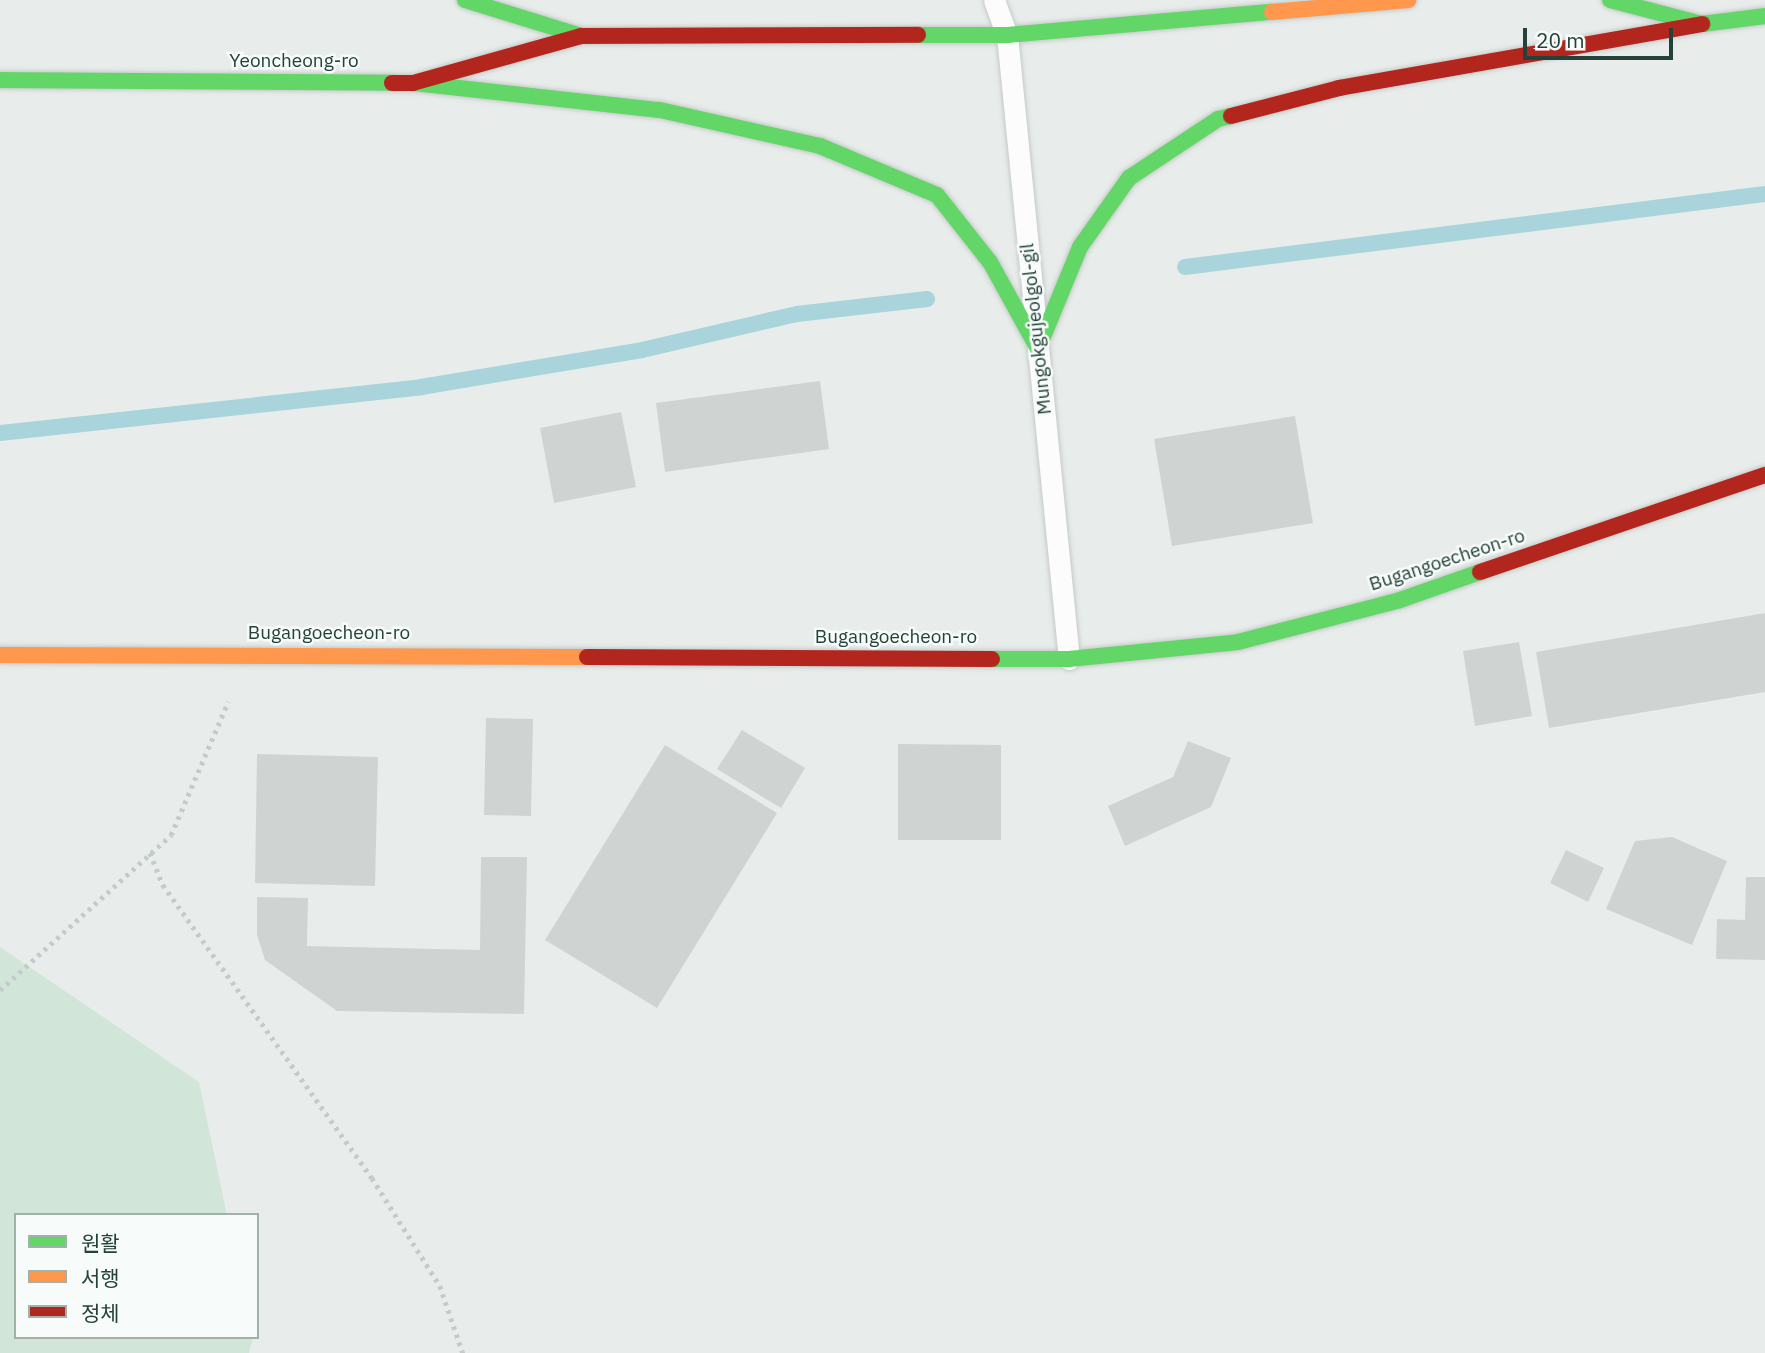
<!DOCTYPE html>
<meta charset="utf-8">
<style>
body{margin:0}
#map{position:relative;width:1765px;height:1353px;overflow:hidden;background:#e8edeb;font-family:"IBM Plex Sans","Noto Sans KR",sans-serif}
div>[style]{position:absolute}
[style*='--x']{left:calc(var(--x)*1px);top:calc(var(--y)*1px);width:calc(var(--w)*1px);rotate:calc(var(--a)*1deg)}
.green>*{inset:0;background:#d1e6d8}
.stream>*{height:16px;margin:-8px;padding:0 8px;transform-origin:8px;border-radius:8px;background:#a9d4db}
.building>*{inset:0;background:#cfd4d2}
.path>*{height:4.5px;margin-top:-2.25px;transform-origin:0;background:repeating-linear-gradient(90deg,#c3ccca 0 3.5px,transparent 0 8.5px)}
.roads{filter:drop-shadow(0 0 2px #c5cac8) drop-shadow(0 0 2px #c5cac8)}
.lane>*{height:21px;margin:-10.5px;padding:0 10.5px;transform-origin:10.5px;border-radius:10.5px;background:#fcfcfc}
.fast>*{height:16px;margin:-8px;padding:0 8px;transform-origin:8px;border-radius:8px;background:#63d668}
.slow>*{height:16px;margin:-8px;padding:0 8px;transform-origin:8px;border-radius:8px;background:#ff974d}
.jam>*{height:16px;margin:-8px;padding:0 8px;transform-origin:8px;border-radius:8px;background:#b3261e}
span{translate:-50% -50%;white-space:nowrap;text-align:center;line-height:1.15;-webkit-text-stroke:5px #f7fbf9;paint-order:stroke}
.street-label{font-size:19px;color:#24423a}
.legend{position:absolute;left:14px;top:1213px;width:245px;height:126px;box-sizing:border-box;background:#f7fbf9;border:2px solid #a3b1ad;margin:0;padding:9px 12px;list-style:none;font-size:21px;color:#24423a}
.legend li{display:flex;align-items:center;gap:14px;height:35px}
.legend b{width:35px;border:2px solid #a3b1ad}
.scale{position:absolute;left:1523px;top:28px;width:150px;height:32px;box-sizing:border-box;border:4px solid #24423a;border-top:0;padding-left:9px;font-size:21px;line-height:24px;white-space:nowrap;color:#24423a;-webkit-text-stroke:5px #f7fbf9;paint-order:stroke}
</style>
<div id="map">
<div class="green">
<div style="clip-path:polygon(0 947px,199px 1082px,227px 1215px,16px 1215px,16px 1337px,253px 1337px,249px 1353px,0 1353px)"></div>
</div>
<div class="stream">
<div style="--x:1185;--y:267;--w:585;--a:-7.17"></div>
<div style="--x:0;--y:433;--w:424;--a:-6.2"></div>
<div style="--x:421;--y:387;--w:224;--a:-9.5"></div>
<div style="--x:642;--y:350;--w:159;--a:-13.1"></div>
<div style="--x:797;--y:314;--w:131;--a:-6.6"></div>
</div>
<div class="building">
<div style="clip-path:polygon(820px 381px,829px 449px,665px 472px,656px 403px)"></div>
<div style="clip-path:polygon(621px 412px,636px 487px,554px 503px,540px 428px)"></div>
<div style="clip-path:polygon(1295px 416px,1313px 523px,1172px 546px,1154px 439px)"></div>
<div style="clip-path:polygon(1765px 613px,1765px 692px,1549px 728px,1536px 652px)"></div>
<div style="clip-path:polygon(1519px 642px,1532px 716px,1475px 726px,1463px 651px)"></div>
<div style="clip-path:polygon(486px 718px,533px 719px,531px 816px,484px 815px)"></div>
<div style="clip-path:polygon(742px 730px,805px 768px,781px 808px,717px 769px)"></div>
<div style="clip-path:polygon(1188px 741px,1231px 758px,1211px 807px,1125px 846px,1108px 806px,1173px 777px)"></div>
<div style="clip-path:polygon(898px 744px,1001px 745px,1001px 840px,898px 840px)"></div>
<div style="clip-path:polygon(665px 745px,777px 813px,657px 1008px,545px 940px)"></div>
<div style="clip-path:polygon(257px 754px,378px 757px,375px 886px,255px 883px)"></div>
<div style="clip-path:polygon(1672px 837px,1727px 861px,1692px 945px,1606px 909px,1635px 841px)"></div>
<div style="clip-path:polygon(1566px 850px,1604px 868px,1588px 902px,1550px 883px)"></div>
<div style="clip-path:polygon(481px 857px,527px 857px,524px 1014px,337px 1011px,265px 960px,257px 935px,257px 897px,308px 898px,307px 946px,480px 950px)"></div>
<div style="clip-path:polygon(1746px 877px,1765px 877px,1765px 960px,1716px 959px,1717px 919px,1745px 920px)"></div>
</div>
<div class="path">
<div style="--x:150;--y:853;--w:35;--a:68"></div>
<div style="--x:163;--y:885;--w:360;--a:54.5"></div>
<div style="--x:372;--y:1178;--w:128;--a:57.8"></div>
<div style="--x:440;--y:1286;--w:71;--a:71.1"></div>
<div style="--x:0;--y:990;--w:231;--a:-42.2"></div>
<div style="--x:171;--y:835;--w:145;--a:-66.8"></div>
</div>
<div class="roads">
<div class="lane">
<div style="--x:994;--y:0;--w:37;--a:70"></div>
<div style="--x:1007;--y:35;--w:627;--a:84.33"></div>
</div>
<div class="fast">
<div style="--x:465;--y:0;--w:121;--a:17.2"></div>
<div style="--x:1610;--y:0;--w:95;--a:14.6"></div>
<div style="--x:1702;--y:24;--w:64;--a:-7.2"></div>
<div style="--x:918;--y:35;--w:89;--a:0"></div>
<div style="--x:1007;--y:35;--w:266;--a:-5"></div>
<div style="--x:0;--y:80;--w:392;--a:0.4"></div>
<div style="--x:414;--y:83;--w:247;--a:6.3"></div>
<div style="--x:660;--y:110;--w:164;--a:12.7"></div>
<div style="--x:820;--y:146;--w:127;--a:22.7"></div>
<div style="--x:937;--y:195;--w:85;--a:51.7"></div>
<div style="--x:990;--y:262;--w:99;--a:61.1"></div>
<div style="--x:1038;--y:349;--w:110;--a:-67.6"></div>
<div style="--x:1080;--y:247;--w:85;--a:-54.6"></div>
<div style="--x:1129;--y:178;--w:107;--a:-33.5"></div>
<div style="--x:1218;--y:119;--w:13;--a:-13"></div>
<div style="--x:992;--y:659;--w:77;--a:0"></div>
<div style="--x:1069;--y:659;--w:170;--a:-5.7"></div>
<div style="--x:1238;--y:642;--w:167;--a:-14.5"></div>
<div style="--x:1400;--y:600;--w:85;--a:-19.3"></div>
</div>
<div class="slow">
<div style="--x:1272;--y:12;--w:137;--a:-5"></div>
<div style="--x:0;--y:655;--w:587;--a:0.2"></div>
</div>
<div class="jam">
<div style="--x:581;--y:36;--w:337;--a:-0.2"></div>
<div style="--x:392;--y:83;--w:21;--a:0"></div>
<div style="--x:413;--y:83;--w:174;--a:-15.6"></div>
<div style="--x:1231;--y:116;--w:112;--a:-14.5"></div>
<div style="--x:1339;--y:88;--w:369;--a:-10"></div>
<div style="--x:1480;--y:572;--w:301;--a:-18.8"></div>
<div style="--x:587;--y:657;--w:405;--a:0.3"></div>
</div>
</div>
<div class="street-label">
<span style="left:294px;top:61px">Yeoncheong-ro</span>
<span style="left:1036px;top:329px;rotate:-96deg">Mungokgujeolgol-gil</span>
<span style="left:1447px;top:560px;rotate:-18deg">Bugangoecheon-ro</span>
<span style="left:329px;top:633px">Bugangoecheon-ro</span>
<span style="left:896px;top:637px">Bugangoecheon-ro</span>
</div>
<ul class="legend">
<li><b style="height:9px;background:#63d668"></b>원활</li>
<li><b style="height:9px;background:#ff974d"></b>서행</li>
<li><b style="height:9px;background:#b3261e"></b>정체</li>
</ul>
<div class="scale">20 m</div>
</div>
